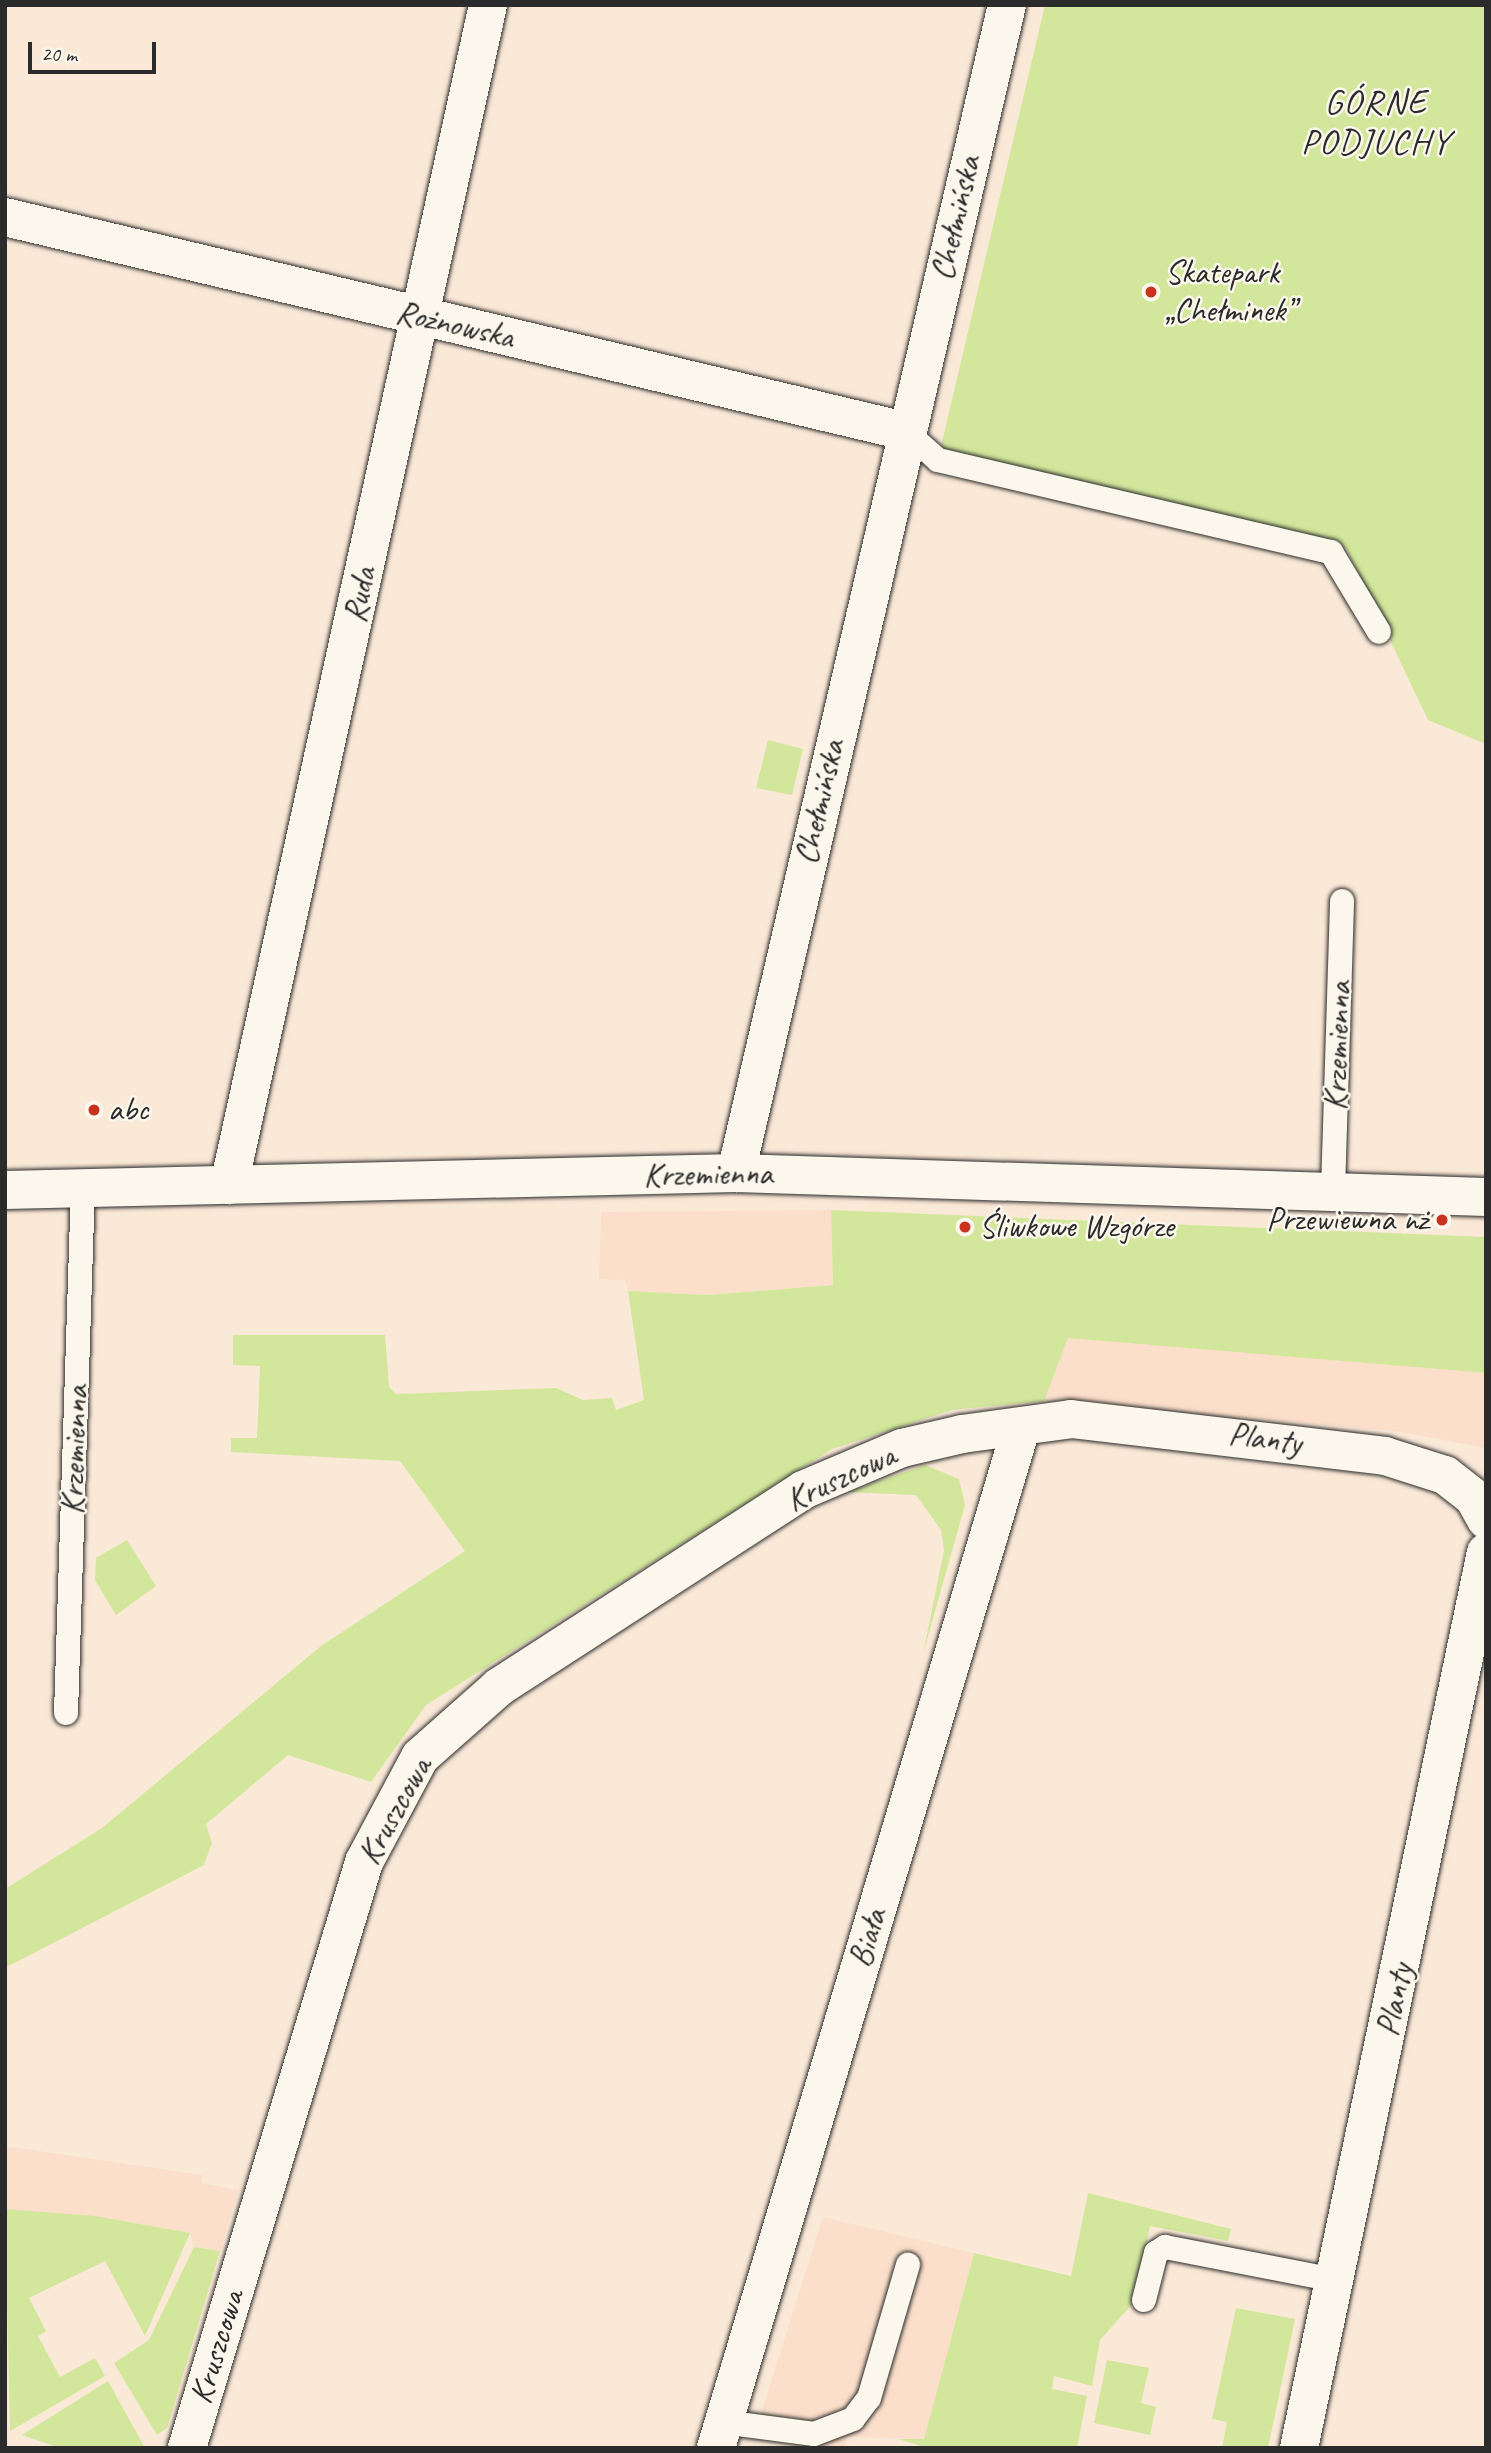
<!DOCTYPE html>
<meta charset="utf-8">
<style>
body{margin:0}
#map{position:relative;width:1491px;height:2453px;overflow:hidden;background:#fbe9d8;font-family:Caveat,sans-serif}
div>[style]{position:absolute}
[style*='--x']{left:calc(var(--x)*1px);top:calc(var(--y)*1px);width:calc(var(--w)*1px);rotate:calc(var(--a)*1deg)}
.built>*{inset:0;background:#fbdfca}
.green>*{inset:0;background:#d2e79c}
.roads{filter:drop-shadow(0 0 2px #2b2b2b) drop-shadow(0 0 2px #2b2b2b)}
.lane>*{height:24px;margin:-12px;padding:0 12px;transform-origin:12px;border-radius:12px;background:#fbf7ec}
.street>*{height:38px;margin:-19px;padding:0 19px;transform-origin:19px;border-radius:19px;background:#fbf7ec}
.dots>*{width:19px;height:19px;translate:-50% -50%;box-sizing:border-box;border:4px solid #fbf7ec;border-radius:50%}
span{translate:-50% -50%;white-space:nowrap;text-align:center;line-height:1.15;-webkit-text-stroke:5px #fbf7ec;paint-order:stroke}
.street-label{font-size:33px;color:#2b2b2b}
.poi-label{font-size:33px;color:#2b2b2b}
.left{translate:0 -50%;text-align:left}
.right{translate:-100% -50%;text-align:right}
.neighbourhood-label{font-size:35px;color:#2b2b2b;letter-spacing:2px}
.frame{position:absolute;inset:0;border:7px solid #2b2b2b;pointer-events:none}
.scale{position:absolute;left:28px;top:42px;width:128px;height:32px;box-sizing:border-box;border:4px solid #2b2b2b;border-top:0;padding-left:9px;font-size:21px;line-height:24px;white-space:nowrap;color:#2b2b2b;-webkit-text-stroke:5px #fbf7ec;paint-order:stroke}
</style>
<div id="map">
<div class="built">
<div style="clip-path:polygon(831px 1210px,833px 1285px,707px 1295px,628px 1291px,625px 1280px,599px 1279px,601px 1212px)"></div>
<div style="clip-path:polygon(1067px 1337px,1486px 1373px,1486px 1448px,1395px 1431px,1044px 1401px)"></div>
<div style="clip-path:polygon(5px 2146px,202px 2175px,202px 2183px,238px 2190px,220px 2251px,194px 2247px,190px 2233px,5px 2209px)"></div>
<div style="clip-path:polygon(823px 2217px,974px 2253px,924px 2439px,847px 2437px,844px 2448px,827px 2448px,754px 2436px)"></div>
</div>
<div class="green">
<div style="clip-path:polygon(1045px 5px,1486px 5px,1486px 744px,1428px 720px,1346px 548px,939px 455px)"></div>
<div style="clip-path:polygon(768px 740px,803px 749px,792px 795px,756px 788px)"></div>
<div style="clip-path:polygon(831px 1210px,1486px 1237px,1486px 1373px,1068px 1338px,1044px 1401px,952px 1410px,832px 1449px,426px 1705px,371px 1782px,288px 1755px,206px 1824px,212px 1843px,204px 1865px,5px 1968px,5px 1889px,102px 1828px,321px 1646px,465px 1551px,400px 1461px,231px 1452px,231px 1438px,257px 1438px,260px 1366px,233px 1365px,233px 1335px,385px 1335px,389px 1387px,396px 1394px,556px 1388px,583px 1400px,612px 1398px,616px 1410px,644px 1400px,628px 1291px,707px 1295px,833px 1285px)"></div>
<div style="clip-path:polygon(925px 1465px,959px 1479px,965px 1505px,923px 1654px,944px 1550px,941px 1530px,916px 1495px,848px 1492px)"></div>
<div style="clip-path:polygon(127px 1540px,156px 1586px,116px 1615px,95px 1580px,96px 1558px)"></div>
<div style="clip-path:polygon(1088px 2193px,1231px 2229px,1228px 2241px,1150px 2226px,1134px 2302px,1100px 2340px,1092px 2386px,1054px 2376px,1052px 2389px,1087px 2396px,1077px 2448px,928px 2448px,898px 2439px,924px 2439px,974px 2253px,1071px 2276px)"></div>
<div style="clip-path:polygon(5px 2209px,95px 2216px,190px 2233px,145px 2336px,105px 2261px,29px 2298px,46px 2331px,38px 2336px,60px 2377px,95px 2358px,105px 2376px,10px 2431px)"></div>
<div style="clip-path:polygon(194px 2247px,220px 2251px,167px 2428px,157px 2435px,114px 2363px,149px 2340px)"></div>
<div style="clip-path:polygon(1236px 2308px,1295px 2319px,1268px 2448px,1222px 2448px,1227px 2422px,1212px 2419px)"></div>
<div style="clip-path:polygon(1107px 2360px,1149px 2368px,1141px 2403px,1156px 2407px,1150px 2435px,1094px 2423px)"></div>
<div style="clip-path:polygon(108px 2381px,145px 2448px,60px 2448px,22px 2435px)"></div>
</div>
<div class="roads">
<div class="lane">
<div style="--x:905;--y:431;--w:44;--a:41.3"></div>
<div style="--x:938;--y:460;--w:404;--a:13.2"></div>
<div style="--x:1331;--y:552;--w:93;--a:59"></div>
<div style="--x:1333;--y:1190;--w:289;--a:-88.2"></div>
<div style="--x:66;--y:1713;--w:525;--a:-88.15"></div>
<div style="--x:1144;--y:2300;--w:49;--a:-75.7"></div>
<div style="--x:1156;--y:2253;--w:11;--a:-34"></div>
<div style="--x:1165;--y:2247;--w:173;--a:11"></div>
<div style="--x:723;--y:2422;--w:92;--a:7.5"></div>
<div style="--x:814;--y:2434;--w:42;--a:-21"></div>
<div style="--x:853;--y:2419;--w:26;--a:-53"></div>
<div style="--x:869;--y:2398;--w:139;--a:-73.7"></div>
</div>
<div class="street">
<div style="--x:5;--y:217;--w:925;--a:13.38"></div>
<div style="--x:736;--y:1173;--w:1199;--a:-76.94"></div>
<div style="--x:229;--y:1185;--w:1208;--a:-77.62"></div>
<div style="--x:5;--y:1190;--w:731;--a:-1.33"></div>
<div style="--x:736;--y:1173;--w:750;--a:1.83"></div>
<div style="--x:187;--y:2448;--w:612;--a:-73.19"></div>
<div style="--x:364;--y:1862;--w:119;--a:-61.9"></div>
<div style="--x:420;--y:1757;--w:106;--a:-41.5"></div>
<div style="--x:499;--y:1687;--w:362;--a:-32.9"></div>
<div style="--x:803;--y:1490;--w:108;--a:-23"></div>
<div style="--x:902;--y:1448;--w:62;--a:-13.1"></div>
<div style="--x:962;--y:1434;--w:110;--a:-7.8"></div>
<div style="--x:1071;--y:1419;--w:316;--a:6.7"></div>
<div style="--x:1385;--y:1456;--w:63;--a:17.6"></div>
<div style="--x:1445;--y:1475;--w:37;--a:38"></div>
<div style="--x:1474;--y:1498;--w:25;--a:61"></div>
<div style="--x:716;--y:2448;--w:1065;--a:-73.35"></div>
<div style="--x:1299;--y:2448;--w:915;--a:-78.21"></div>
</div>
</div>
<div class="dots">
<div style="left:1151px;top:292px;background:#c8321e"></div>
<div style="left:94px;top:1110px;background:#c8321e"></div>
<div style="left:1442px;top:1220px;background:#c8321e"></div>
<div style="left:965px;top:1227px;background:#c8321e"></div>
</div>
<div class="street-label">
<span style="left:956px;top:218px;rotate:-77deg">Chełmińska</span>
<span style="left:455px;top:325px;rotate:13deg">Rożnowska</span>
<span style="left:360px;top:595px;rotate:-78deg">Ruda</span>
<span style="left:820px;top:802px;rotate:-77deg">Chełmińska</span>
<span style="left:1338px;top:1046px;rotate:-88deg">Krzemienna</span>
<span style="left:708px;top:1175px;rotate:-1deg">Krzemienna</span>
<span style="left:1265px;top:1439px;rotate:8deg">Planty</span>
<span style="left:75px;top:1450px;rotate:-88deg">Krzemienna</span>
<span style="left:841px;top:1478px;rotate:-25deg">Kruszcowa</span>
<span style="left:395px;top:1811px;rotate:-61deg">Kruszcowa</span>
<span style="left:868px;top:1938px;rotate:-73deg">Biała</span>
<span style="left:1395px;top:2000px;rotate:-78deg">Planty</span>
<span style="left:217px;top:2347px;rotate:-73deg">Kruszcowa</span>
</div>
<div class="poi-label">
<span class="left" style="left:1165px;top:292px">Skatepark<br>„Chełminek”</span>
<span class="left" style="left:108px;top:1110px">abc</span>
<span class="right" style="left:1428px;top:1220px">Przewiewna nż</span>
<span class="left" style="left:979px;top:1227px">Śliwkowe Wzgórze</span>
</div>
<div class="neighbourhood-label">
<span style="left:1376px;top:122px">GÓRNE<br>PODJUCHY</span>
</div>
<div class="frame"></div>
<div class="scale">20 m</div>
</div>
